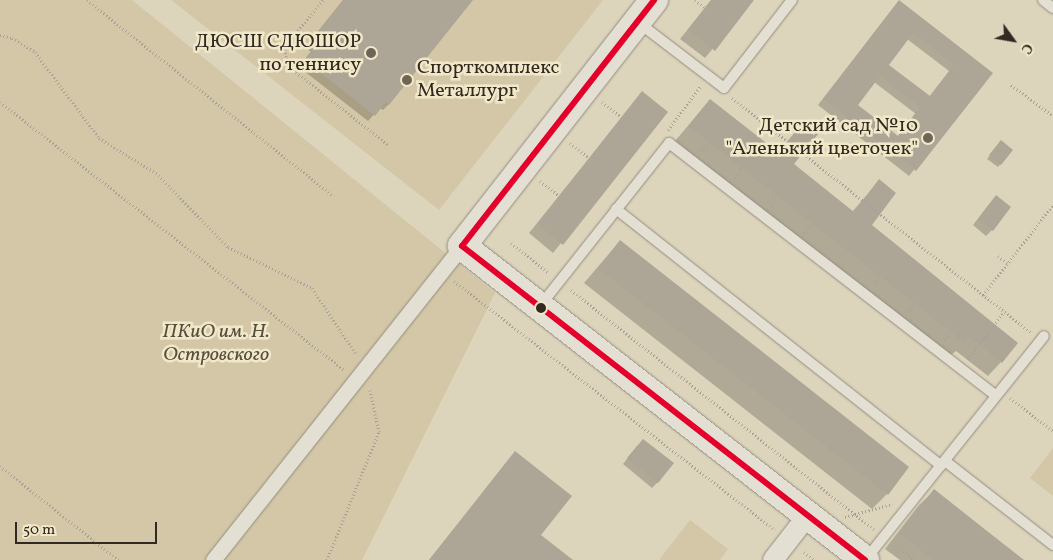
<!DOCTYPE html>
<meta charset="utf-8">
<style>
body{margin:0}
#map{position:relative;width:1053px;height:560px;overflow:hidden;background:#ddd4bc;font-family:Vollkorn,serif}
div>[style]{position:absolute}
[style*='--x']{left:calc(var(--x)*1px);top:calc(var(--y)*1px);width:calc(var(--w)*1px);rotate:calc(var(--a)*1deg)}
.green>*{inset:0;background:#d3c7a7}
.shadow>*{inset:0;background:#0003}
.building>*{inset:0;background:#ada696}
.path>*{height:3px;margin-top:-1.5px;transform-origin:0;background:repeating-linear-gradient(90deg,#a5a197 0 1px,transparent 0 3.5px)}
.roads{filter:drop-shadow(0 0 1px #938d7f) drop-shadow(0 0 1px #938d7f)}
.service>*{height:10px;margin:-5px;padding:0 5px;transform-origin:5px;border-radius:5px;background:#e3dfd3}
.pedestrian>*{height:15px;margin:-7.5px;padding:0 7.5px;transform-origin:7.5px;border-radius:7.5px;background:#e3dfd3}
.minor>*{height:20px;margin:-10px;padding:0 10px;transform-origin:10px;border-radius:10px;background:#e3dfd3}
.secondary>*{height:28px;margin:-14px;padding:0 14px;transform-origin:14px;border-radius:14px;background:#e3dfd3}
.bus-1>*{height:6px;margin:-3px;padding:0 3px;transform-origin:3px;border-radius:3px;background:#e4002b}
.dots>*{width:14px;height:14px;translate:-50% -50%;box-sizing:border-box;border:2px solid #f1e8ca;border-radius:50%}
span{translate:-50% -50%;white-space:nowrap;text-align:center;line-height:1.15;-webkit-text-stroke:5px #f1e8ca;paint-order:stroke}
.poi-label{font-size:20px;color:#322920}
.right{translate:-100% -50%;text-align:right}
.left{translate:0 -50%;text-align:left}
.park-label{font-size:20px;color:#584e3e;font-style:italic}
.north{position:absolute;left:988px;top:15px;width:50px;height:50px;-webkit-text-stroke:4px #f1e8ca;paint-order:stroke;rotate:122deg;font-size:14px;font-weight:700;line-height:20px;text-align:center;color:#322920}
.north::after{content:'';display:block;margin:auto;width:18px;height:22px;background:#322920;clip-path:polygon(50% 0,100% 100%,50% 72%,0 100%)}
.scale{position:absolute;left:15px;top:522px;width:142px;height:22px;box-sizing:border-box;border:2px solid #322920;border-top:0;padding-left:6px;font-size:15px;line-height:18px;white-space:nowrap;color:#322920;-webkit-text-stroke:4px #f1e8ca;paint-order:stroke}
</style>
<div id="map">
<div class="green">
<div style="clip-path:polygon(0 0,132px 0,495px 293px,362px 560px,0 560px)"></div>
<div style="clip-path:polygon(171px 0,603px 0,439px 210px)"></div>
<div style="clip-path:polygon(1053px 448px,1053px 496px,1030px 478px)"></div>
<div style="clip-path:polygon(690px 520px,728px 549px,720px 560px,659px 560px)"></div>
</div>
<div class="shadow">
<div style="clip-path:polygon(343px 0,472px 0,389px 104px,383px 110px,380px 108px,368px 121px,299px 67px,311px 52px,306px 47px)"></div>
<div style="clip-path:polygon(711px 0,753px 0,705px 58px,680px 39px)"></div>
<div style="clip-path:polygon(evenodd,894px 7px,991px 73px,909px 176px,818px 105px,894px 7px,907px 39px,949px 71px,929px 97px,887px 65px,907px 39px,894px 7px,874px 82px,916px 114px,897px 137px,856px 105px,874px 82px)"></div>
<div style="clip-path:polygon(642px 93px,666px 112px,553px 253px,529px 233px)"></div>
<div style="clip-path:polygon(710px 100px,777px 153px,804px 122px,792px 164px,852px 212px,879px 181px,870px 225px,1001px 362px,988px 376px,956px 351px,950px 356px,675px 141px)"></div>
<div style="clip-path:polygon(999px 144px,1012px 150px,998px 167px,987px 159px)"></div>
<div style="clip-path:polygon(990px 203px,992px 230px,986px 236px,973px 225px)"></div>
<div style="clip-path:polygon(620px 241px,887px 494px,872px 509px,584px 283px)"></div>
<div style="clip-path:polygon(637px 446px,658px 482px,652px 488px,623px 464px)"></div>
<div style="clip-path:polygon(515px 453px,539px 535px,571px 560px,429px 560px)"></div>
<div style="clip-path:polygon(934px 491px,1023px 560px,900px 560px,885px 549px,919px 505px)"></div>
</div>
<div class="building">
<div style="clip-path:polygon(343px 0,473px 0,389px 105px,386px 102px,375px 116px,304px 60px,316px 45px,310px 41px)"></div>
<div style="clip-path:polygon(711px 0,754px 0,715px 51px,688px 30px)"></div>
<div style="clip-path:polygon(evenodd,899px 0,993px 73px,916px 171px,823px 99px,899px 0,913px 33px,954px 65px,930px 96px,889px 65px,913px 33px,899px 0,880px 76px,920px 107px,898px 136px,858px 105px,880px 76px)"></div>
<div style="clip-path:polygon(642px 91px,668px 112px,563px 245px,537px 224px)"></div>
<div style="clip-path:polygon(710px 99px,779px 153px,804px 121px,819px 133px,794px 164px,854px 212px,879px 179px,896px 193px,872px 225px,1018px 343px,1002px 363px,970px 337px,965px 343px,688px 126px)"></div>
<div style="clip-path:polygon(1001px 140px,1013px 150px,1001px 165px,989px 155px)"></div>
<div style="clip-path:polygon(996px 195px,1011px 207px,993px 231px,978px 219px)"></div>
<div style="clip-path:polygon(620px 240px,909px 467px,888px 495px,598px 268px)"></div>
<div style="clip-path:polygon(643px 439px,674px 463px,658px 483px,627px 458px)"></div>
<div style="clip-path:polygon(515px 451px,572px 496px,541px 535px,573px 560px,429px 560px)"></div>
<div style="clip-path:polygon(934px 489px,987px 531px,1024px 560px,933px 560px,899px 533px)"></div>
</div>
<div class="path">
<div style="--x:87;--y:0;--w:315;--a:38.5"></div>
<div style="--x:323;--y:0;--w:50;--a:129.4"></div>
<div style="--x:291;--y:39;--w:12;--a:121"></div>
<div style="--x:285;--y:49;--w:9;--a:84"></div>
<div style="--x:286;--y:58;--w:17;--a:54"></div>
<div style="--x:296;--y:72;--w:117;--a:38.4"></div>
<div style="--x:695;--y:0;--w:13;--a:39"></div>
<div style="--x:0;--y:35;--w:12;--a:14"></div>
<div style="--x:12;--y:38;--w:27;--a:31"></div>
<div style="--x:35;--y:52;--w:107;--a:53.3"></div>
<div style="--x:99;--y:138;--w:67;--a:31.6"></div>
<div style="--x:156;--y:173;--w:103;--a:45.8"></div>
<div style="--x:228;--y:247;--w:93;--a:26"></div>
<div style="--x:312;--y:288;--w:79;--a:56.3"></div>
<div style="--x:1011;--y:85;--w:52;--a:36.4"></div>
<div style="--x:732;--y:98;--w:379;--a:38.1"></div>
<div style="--x:0;--y:102;--w:435;--a:37.9"></div>
<div style="--x:602;--y:102;--w:24;--a:38"></div>
<div style="--x:668;--y:130;--w:54;--a:-53.3"></div>
<div style="--x:570;--y:143;--w:24;--a:38"></div>
<div style="--x:701;--y:151;--w:11;--a:-52"></div>
<div style="--x:735;--y:178;--w:12;--a:-55"></div>
<div style="--x:540;--y:181;--w:24;--a:38"></div>
<div style="--x:771;--y:206;--w:11;--a:-52"></div>
<div style="--x:804;--y:233;--w:13;--a:-51"></div>
<div style="--x:511;--y:243;--w:47;--a:38.1"></div>
<div style="--x:998;--y:256;--w:13;--a:39"></div>
<div style="--x:840;--y:257;--w:9;--a:-49"></div>
<div style="--x:454;--y:281;--w:406;--a:37.8"></div>
<div style="--x:875;--y:284;--w:9;--a:-54"></div>
<div style="--x:571;--y:290;--w:386;--a:38.3"></div>
<div style="--x:983;--y:295;--w:114;--a:-52.1"></div>
<div style="--x:909;--y:311;--w:9;--a:-54"></div>
<div style="--x:945;--y:339;--w:9;--a:-54"></div>
<div style="--x:968;--y:359;--w:59;--a:-52.5"></div>
<div style="--x:1010;--y:398;--w:54;--a:37.5"></div>
<div style="--x:0;--y:466;--w:151;--a:38.5"></div>
<div style="--x:845;--y:517;--w:49;--a:-15.5"></div>
<div style="--x:895;--y:545;--w:24;--a:38"></div>
<div style="--x:804;--y:552;--w:13;--a:39"></div>
<div style="--x:327;--y:560;--w:138;--a:-67.9"></div>
<div style="--x:379;--y:432;--w:43;--a:-102.1"></div>
</div>
<div class="roads">
<div class="service">
<div style="--x:1043;--y:0;--w:13;--a:39"></div>
<div style="--x:639;--y:23;--w:107;--a:37.4"></div>
<div style="--x:724;--y:88;--w:111;--a:-52.3"></div>
<div style="--x:616;--y:209;--w:414;--a:38.3"></div>
<div style="--x:540;--y:306;--w:208;--a:-51.6"></div>
<div style="--x:669;--y:143;--w:413;--a:37.7"></div>
<div style="--x:945;--y:461;--w:137;--a:37.9"></div>
<div style="--x:866;--y:559;--w:285;--a:-51.4"></div>
</div>
<div class="pedestrian">
<div style="--x:213;--y:560;--w:401;--a:-51.6"></div>
</div>
<div class="minor">
<div style="--x:773;--y:560;--w:57;--a:-52.1"></div>
</div>
<div class="secondary">
<div style="--x:654;--y:0;--w:312;--a:128"></div>
<div style="--x:462;--y:246;--w:511;--a:37.92"></div>
</div>
</div>
<div class="bus-1">
<div style="--x:462;--y:246;--w:511;--a:37.92"></div>
<div style="--x:462;--y:246;--w:312;--a:-52"></div>
</div>
<div class="dots">
<div style="left:371px;top:53px;background:#6e6557"></div>
<div style="left:407px;top:80px;background:#6e6557"></div>
<div style="left:928px;top:138px;background:#6e6557"></div>
<div style="left:541px;top:308px;background:#322920"></div>
</div>
<div class="poi-label">
<span class="right" style="left:361px;top:54px">ДЮСШ СДЮШОР<br>по теннису</span>
<span class="left" style="left:417px;top:80px">Спорткомплекс<br>Металлург</span>
<span class="right" style="left:918px;top:138px">Детский сад №10<br>"Аленький цветочек"</span>
</div>
<div class="park-label">
<span style="left:216px;top:344px">ПКиО им. Н.<br>Островского</span>
</div>
<div class="north">С</div>
<div class="scale">50 m</div>
</div>
